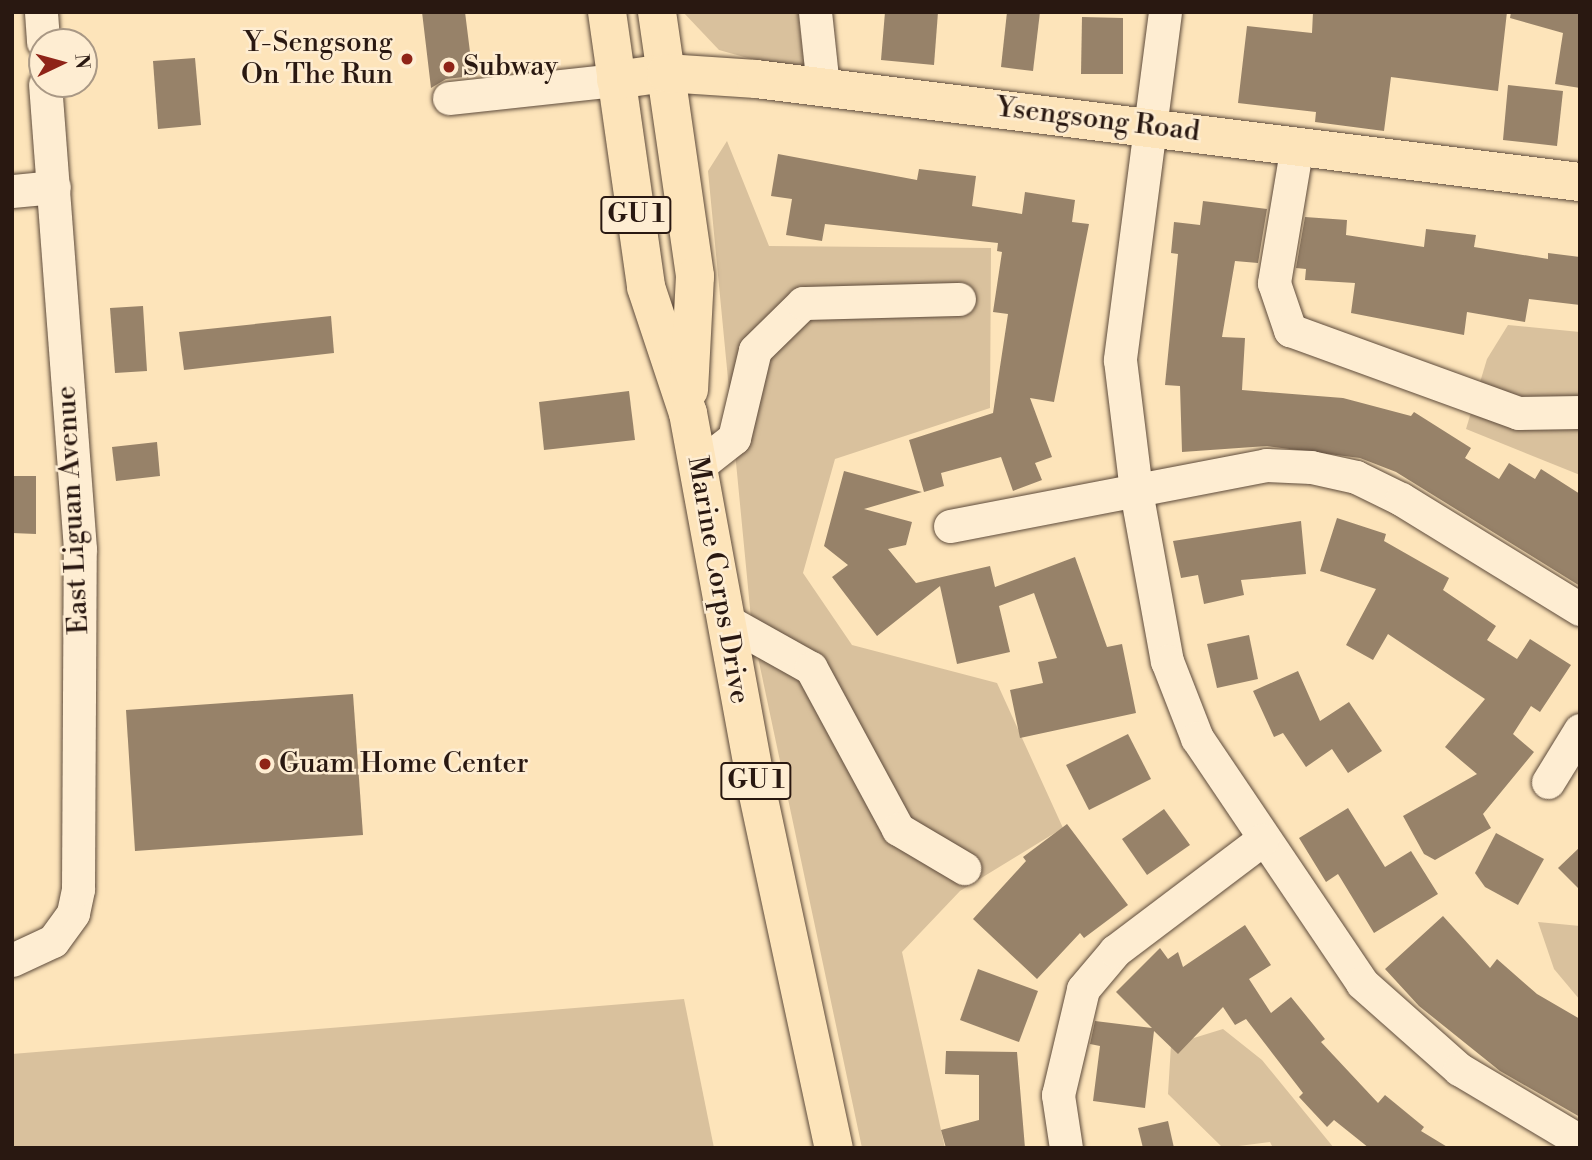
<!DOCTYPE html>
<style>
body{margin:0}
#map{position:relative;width:1592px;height:1160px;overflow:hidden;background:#fde4ba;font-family:"Libre Bodoni",serif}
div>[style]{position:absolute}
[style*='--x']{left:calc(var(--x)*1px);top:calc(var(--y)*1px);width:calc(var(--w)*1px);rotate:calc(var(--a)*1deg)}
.green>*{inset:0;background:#d9c19d}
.building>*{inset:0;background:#978269}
.roads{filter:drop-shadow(0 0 2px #5e4b3b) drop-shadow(0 0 2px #5e4b3b)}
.minor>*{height:33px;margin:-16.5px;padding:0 16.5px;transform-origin:16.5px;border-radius:16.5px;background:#feedd2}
.major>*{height:38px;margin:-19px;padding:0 19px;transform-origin:19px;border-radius:19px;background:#fde4ba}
.dots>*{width:19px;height:19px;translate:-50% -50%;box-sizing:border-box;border:4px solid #feedd2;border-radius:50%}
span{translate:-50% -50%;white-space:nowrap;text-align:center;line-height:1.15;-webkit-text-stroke:5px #feedd2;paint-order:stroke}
.shield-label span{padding:2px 5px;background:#feedd2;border:2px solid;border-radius:5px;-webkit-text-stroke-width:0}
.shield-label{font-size:26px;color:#291811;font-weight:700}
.poi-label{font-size:28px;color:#291811}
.right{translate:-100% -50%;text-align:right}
.left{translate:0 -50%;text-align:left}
.street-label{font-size:28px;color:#291811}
.frame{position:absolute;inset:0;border:14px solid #291811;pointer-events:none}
.north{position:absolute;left:28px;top:28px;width:70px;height:70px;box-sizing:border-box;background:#feedd2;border:2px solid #a99885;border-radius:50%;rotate:85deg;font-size:19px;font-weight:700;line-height:28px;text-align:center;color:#291811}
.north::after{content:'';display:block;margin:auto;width:24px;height:32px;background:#8f2418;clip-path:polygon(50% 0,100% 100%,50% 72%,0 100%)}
</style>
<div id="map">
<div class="green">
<div style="clip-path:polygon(683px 12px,798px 12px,805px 74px,719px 50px)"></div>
<div style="clip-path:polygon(727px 141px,769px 246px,991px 248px,990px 408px,835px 459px,803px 573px,852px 645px,997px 683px,1063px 828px,960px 891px,902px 952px,945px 1148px,862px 1148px,752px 629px,708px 171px)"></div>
<div style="clip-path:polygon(1508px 325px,1580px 332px,1580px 475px,1466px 429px,1487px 359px)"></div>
<div style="clip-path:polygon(1538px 922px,1580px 926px,1580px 1000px,1554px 969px)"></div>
<div style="clip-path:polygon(684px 999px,714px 1148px,12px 1148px,12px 1054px)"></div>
<div style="clip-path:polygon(1223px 1029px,1262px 1060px,1334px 1148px,1273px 1148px,1270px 1142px,1223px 1148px,1168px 1094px,1171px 1045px)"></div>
</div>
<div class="building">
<div style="clip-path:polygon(422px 12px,465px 12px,473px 76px,446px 79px,431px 88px)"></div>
<div style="clip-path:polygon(885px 12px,938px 12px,934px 65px,881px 60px)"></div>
<div style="clip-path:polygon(1007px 12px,1040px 12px,1033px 71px,1001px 67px)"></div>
<div style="clip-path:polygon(1313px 12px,1507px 12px,1498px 91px,1391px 77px,1384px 131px,1315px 122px,1316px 112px,1238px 103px,1247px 26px,1312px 33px)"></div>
<div style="clip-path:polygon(1511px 12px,1580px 12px,1580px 88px,1555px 84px,1563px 33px,1510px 18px)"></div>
<div style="clip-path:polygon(1082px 17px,1123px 18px,1123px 74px,1081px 74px)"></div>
<div style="clip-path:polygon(195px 58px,201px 125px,158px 129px,153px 61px)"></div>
<div style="clip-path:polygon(1508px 85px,1563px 91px,1557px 146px,1503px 140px)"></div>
<div style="clip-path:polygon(778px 154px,917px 180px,919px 169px,976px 176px,972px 206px,1022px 214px,1025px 192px,1075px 200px,1072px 222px,1089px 224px,1054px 402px,1030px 398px,1052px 457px,1035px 463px,1042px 480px,1013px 491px,1001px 457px,941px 473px,944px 486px,924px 492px,909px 440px,993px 413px,1008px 314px,993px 312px,1002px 252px,997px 251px,998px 243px,825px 224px,822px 241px,786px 235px,792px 199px,771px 196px)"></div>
<div style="clip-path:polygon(1203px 201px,1267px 209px,1258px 263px,1235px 261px,1222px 337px,1245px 338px,1242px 390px,1343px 398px,1411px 416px,1414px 412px,1471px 448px,1465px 458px,1499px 479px,1509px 463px,1535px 479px,1541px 469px,1580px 494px,1580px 586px,1396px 472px,1360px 458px,1267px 446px,1182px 452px,1180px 386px,1165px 385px,1178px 254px,1171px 253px,1174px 222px,1200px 225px)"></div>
<div style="clip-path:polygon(1305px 217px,1347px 220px,1346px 235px,1424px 247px,1426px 229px,1476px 235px,1474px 247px,1548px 259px,1548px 253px,1580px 257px,1580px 305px,1529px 299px,1525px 322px,1467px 312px,1464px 335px,1351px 313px,1355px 283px,1305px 280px,1306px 269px,1296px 268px)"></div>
<div style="clip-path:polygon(143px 306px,147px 371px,115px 373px,110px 308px)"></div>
<div style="clip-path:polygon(331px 316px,334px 353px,184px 370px,179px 332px)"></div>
<div style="clip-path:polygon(629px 391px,635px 440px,544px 450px,539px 402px)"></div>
<div style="clip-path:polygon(157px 442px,160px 476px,116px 481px,112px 447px)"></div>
<div style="clip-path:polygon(844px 471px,922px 492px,864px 509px,912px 522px,906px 545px,888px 549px,916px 583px,990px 566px,995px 587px,1075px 557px,1107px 647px,1122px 644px,1136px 713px,1020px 738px,1010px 690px,1043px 683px,1038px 662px,1057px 658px,1034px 593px,999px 606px,1010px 652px,957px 664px,940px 586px,877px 636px,832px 577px,848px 565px,824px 546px)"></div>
<div style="clip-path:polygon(12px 476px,36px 476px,36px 534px,12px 533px)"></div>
<div style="clip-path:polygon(1337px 518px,1386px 534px,1384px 541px,1449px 578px,1443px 590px,1496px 626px,1487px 640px,1517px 659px,1530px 639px,1571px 665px,1540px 712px,1531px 706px,1513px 734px,1534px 752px,1483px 814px,1491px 828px,1435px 860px,1424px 854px,1403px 816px,1477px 774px,1445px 747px,1485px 699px,1388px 634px,1373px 660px,1346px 645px,1376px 589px,1320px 571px)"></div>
<div style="clip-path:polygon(1301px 521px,1306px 574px,1241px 580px,1244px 595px,1204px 604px,1198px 575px,1181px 578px,1173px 541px)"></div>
<div style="clip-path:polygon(1249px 635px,1258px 679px,1217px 688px,1207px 644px)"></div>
<div style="clip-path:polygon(1298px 671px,1320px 721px,1349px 702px,1382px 751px,1348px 773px,1332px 749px,1306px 767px,1283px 733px,1274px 737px,1253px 691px)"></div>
<div style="clip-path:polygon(353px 694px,363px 835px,135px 851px,126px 710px)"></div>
<div style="clip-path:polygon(1128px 734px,1151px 779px,1089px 810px,1066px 765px)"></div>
<div style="clip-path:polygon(1348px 808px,1385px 867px,1411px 851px,1438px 894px,1374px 933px,1338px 874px,1326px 882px,1299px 838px)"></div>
<div style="clip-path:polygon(1164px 809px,1190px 845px,1147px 875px,1122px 839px)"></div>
<div style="clip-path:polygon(1067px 824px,1128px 905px,1084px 938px,1080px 933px,1037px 979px,973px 919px,1026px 861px,1023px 857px)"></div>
<div style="clip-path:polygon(1496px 833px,1544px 859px,1518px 905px,1485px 887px,1475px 873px)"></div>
<div style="clip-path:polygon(1580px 847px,1580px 890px,1558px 868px)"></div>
<div style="clip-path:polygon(1443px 916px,1490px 968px,1497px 959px,1537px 994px,1580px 1019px,1580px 1117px,1500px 1071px,1419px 1006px,1385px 969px)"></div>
<div style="clip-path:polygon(1245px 925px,1271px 965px,1249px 979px,1271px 1013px,1291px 997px,1325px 1039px,1321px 1042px,1378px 1103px,1385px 1095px,1424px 1127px,1421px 1131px,1449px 1148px,1369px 1148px,1334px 1120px,1327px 1127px,1299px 1097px,1303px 1093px,1246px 1019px,1235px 1025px,1223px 1007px,1178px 1054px,1154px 1031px,1145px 1108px,1093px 1101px,1100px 1046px,1090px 1044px,1095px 1021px,1152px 1028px,1116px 992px,1160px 948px,1168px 959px,1178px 952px,1183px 967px)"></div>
<div style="clip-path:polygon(978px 969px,1038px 991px,1019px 1042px,960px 1020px)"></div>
<div style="clip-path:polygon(946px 1051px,1017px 1052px,1025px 1148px,946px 1148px,941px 1130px,979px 1120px,979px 1075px,945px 1074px)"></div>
<div style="clip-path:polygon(1168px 1121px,1174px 1148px,1143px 1148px,1138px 1128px)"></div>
</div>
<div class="roads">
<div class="minor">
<div style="--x:41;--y:12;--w:30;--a:86"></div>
<div style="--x:815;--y:12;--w:75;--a:83.9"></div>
<div style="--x:1165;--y:12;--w:351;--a:97.4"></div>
<div style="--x:1120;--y:360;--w:132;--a:83"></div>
<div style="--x:1136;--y:491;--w:173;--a:79.7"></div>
<div style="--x:1167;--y:661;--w:83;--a:68.7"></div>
<div style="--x:1197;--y:738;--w:295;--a:56"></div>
<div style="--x:1362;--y:983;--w:130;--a:41.6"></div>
<div style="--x:1459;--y:1069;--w:141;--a:30.8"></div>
<div style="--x:449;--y:98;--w:168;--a:-6.2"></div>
<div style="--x:1297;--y:145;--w:140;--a:99.5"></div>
<div style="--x:1274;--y:283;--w:50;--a:71.2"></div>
<div style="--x:1290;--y:330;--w:243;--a:20"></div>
<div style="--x:1518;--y:413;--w:62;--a:-0.9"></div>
<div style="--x:12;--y:191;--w:42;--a:-5.4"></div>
<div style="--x:697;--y:467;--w:47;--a:-38.1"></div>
<div style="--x:734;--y:438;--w:90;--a:-76.6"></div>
<div style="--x:755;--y:350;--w:67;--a:-44.4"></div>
<div style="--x:803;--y:303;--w:156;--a:-1.5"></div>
<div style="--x:950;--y:526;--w:322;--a:-10.9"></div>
<div style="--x:1266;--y:465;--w:45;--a:2.5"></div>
<div style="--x:1311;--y:467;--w:46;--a:12.5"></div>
<div style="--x:1356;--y:477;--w:50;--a:26.1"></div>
<div style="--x:1401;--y:499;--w:210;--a:31.6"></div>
<div style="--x:725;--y:620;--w:98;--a:29.2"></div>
<div style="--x:811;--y:668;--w:183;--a:61.6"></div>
<div style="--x:898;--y:829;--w:77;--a:30.6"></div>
<div style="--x:1548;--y:782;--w:61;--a:-58.4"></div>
<div style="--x:12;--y:960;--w:45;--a:-24.9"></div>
<div style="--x:53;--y:941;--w:34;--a:-54"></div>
<div style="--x:73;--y:913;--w:25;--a:-78"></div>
<div style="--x:78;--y:889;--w:340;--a:-89.7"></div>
<div style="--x:80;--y:549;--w:466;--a:-94.3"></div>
<div style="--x:1066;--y:1148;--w:54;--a:-98.6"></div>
<div style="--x:1058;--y:1095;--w:109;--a:-76.7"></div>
<div style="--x:1083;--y:989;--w:50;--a:-49.9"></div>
<div style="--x:1115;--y:951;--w:184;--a:-37.1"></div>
</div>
<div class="major">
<div style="--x:607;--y:12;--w:278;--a:81.9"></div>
<div style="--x:646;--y:287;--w:133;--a:71.6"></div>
<div style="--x:688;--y:413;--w:383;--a:79.6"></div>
<div style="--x:757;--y:790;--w:366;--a:77.9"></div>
<div style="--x:657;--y:12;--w:267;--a:81.8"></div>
<div style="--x:695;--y:276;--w:114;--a:93"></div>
<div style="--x:616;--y:80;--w:50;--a:-8"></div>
<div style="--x:666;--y:73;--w:90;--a:3.8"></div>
<div style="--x:756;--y:79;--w:830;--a:7.13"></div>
</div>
</div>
<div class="dots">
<div style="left:407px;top:59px;background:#8f2418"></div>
<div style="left:449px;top:67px;background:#8f2418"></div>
<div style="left:265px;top:764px;background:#8f2418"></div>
</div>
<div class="shield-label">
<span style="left:636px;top:215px">GU 1</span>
<span style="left:756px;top:781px">GU 1</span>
</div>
<div class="poi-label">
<span class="right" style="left:393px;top:59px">Y-Sengsong<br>On The Run</span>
<span class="left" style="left:463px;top:67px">Subway</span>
<span class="left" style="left:279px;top:764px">Guam Home Center</span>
</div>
<div class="street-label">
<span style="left:1098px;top:120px;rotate:7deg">Ysengsong Road</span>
<span style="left:73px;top:510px;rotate:-93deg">East Liguan Avenue</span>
<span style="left:718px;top:580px;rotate:80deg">Marine Corps Drive</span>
</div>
<div class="frame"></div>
<div class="north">N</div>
</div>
